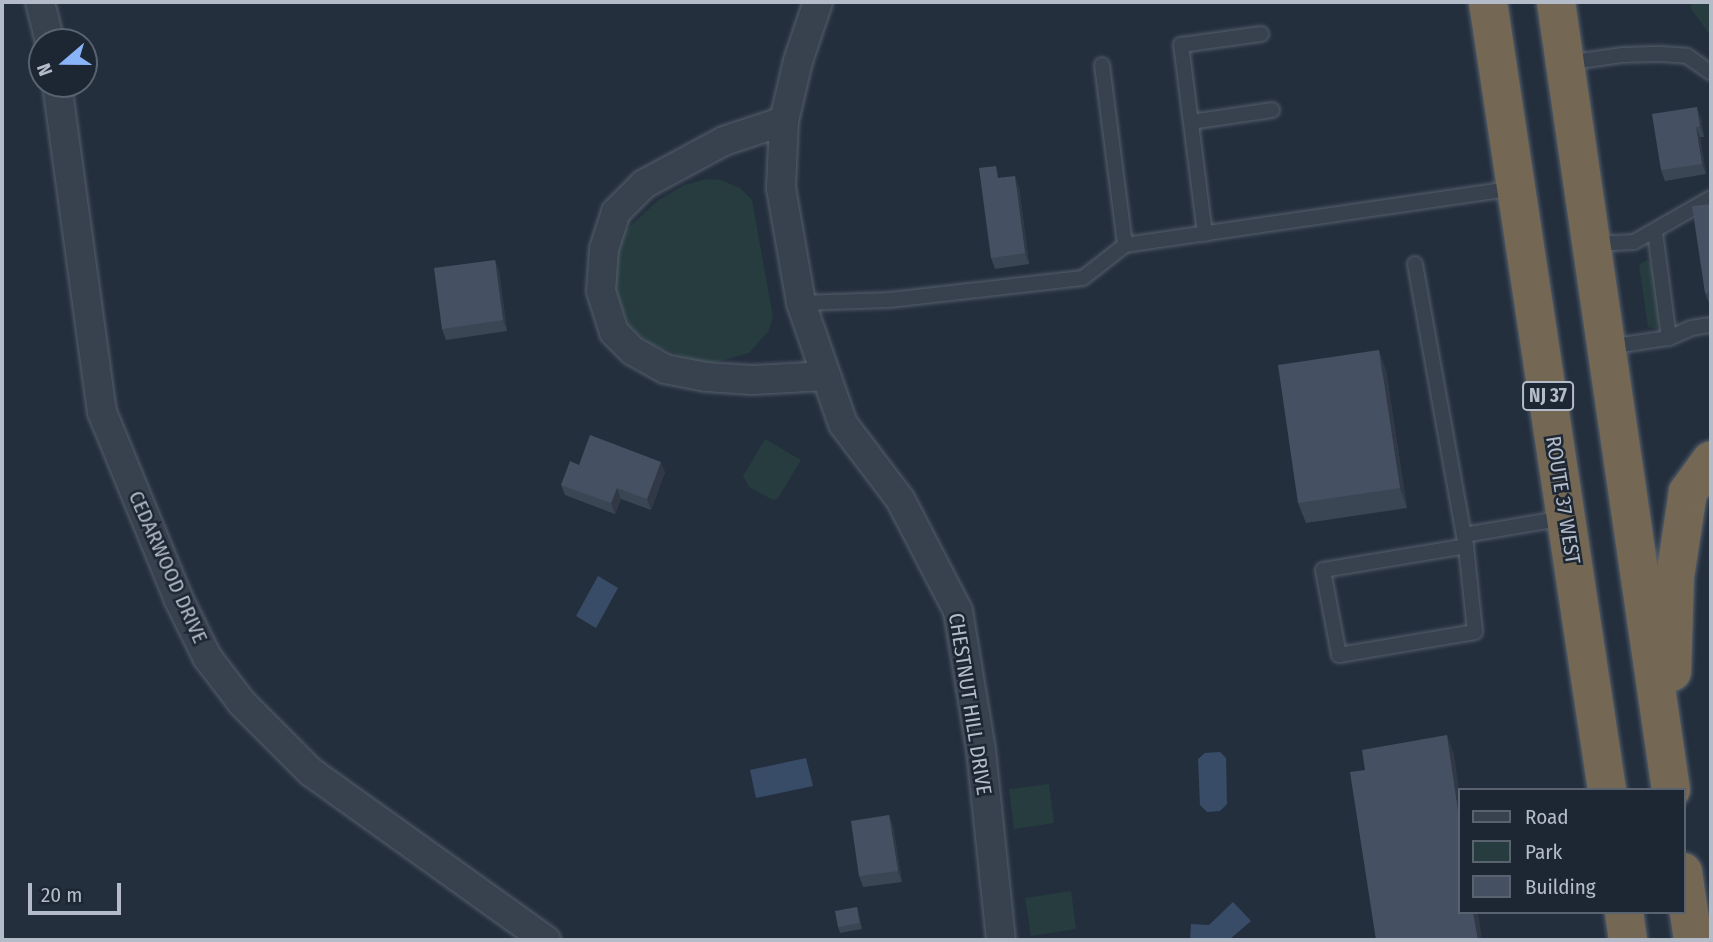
<!DOCTYPE html>
<style>
body{margin:0}
#map{position:relative;width:1713px;height:942px;overflow:hidden;background:#242f3e;font-family:"Fira Sans Condensed",sans-serif}
div>[style]{position:absolute}
[style*='--x']{left:calc(var(--x)*1px);top:calc(var(--y)*1px);width:calc(var(--w)*1px);rotate:calc(var(--a)*1deg)}
.green>*{inset:0;background:#263c3f}
.water>*{inset:0;background:#394c67}
.roads{filter:drop-shadow(0 0 2px #565f6c) drop-shadow(0 0 2px #565f6c)}
.lane>*{height:14px;margin:-7px;padding:0 7px;transform-origin:7px;border-radius:7px;background:#38414e}
.street>*{height:28px;margin:-14px;padding:0 14px;transform-origin:14px;border-radius:14px;background:#38414e}
.highway>*{height:38px;margin:-19px;padding:0 19px;transform-origin:19px;border-radius:19px;background:#746855}
.wall>*{inset:0;background:#3b4654}
.shaded-wall>*{inset:0;background:#303945}
.building>*{inset:0;background:#455162}
span{translate:-50% -50%;white-space:nowrap;text-align:center;line-height:1.15;-webkit-text-stroke:5px #1d2633;paint-order:stroke}
.shield-label span{padding:2px 5px;background:#1d2633;border:2px solid;border-radius:5px;-webkit-text-stroke-width:0}
.shield-label{font-size:19px;color:#b4bcc9;font-weight:700}
.street-label{font-size:21px;color:#b4bcc9}
.frame{position:absolute;inset:0;border:4px solid #b4bcc9;pointer-events:none}
.legend{position:absolute;left:1458px;top:788px;width:228px;height:126px;box-sizing:border-box;background:#1d2633;border:2px solid #59626f;margin:0;padding:9px 12px;list-style:none;font-size:21px;color:#b4bcc9}
.legend li{display:flex;align-items:center;gap:14px;height:35px}
.legend b{width:35px;border:2px solid #59626f}
.north{position:absolute;left:28px;top:28px;width:70px;height:70px;box-sizing:border-box;background:#1d2633;border:2px solid #59626f;border-radius:50%;rotate:250deg;font-size:19px;font-weight:700;line-height:28px;text-align:center;color:#b4bcc9}
.north::after{content:'';display:block;margin:auto;width:24px;height:32px;background:#8ab4f8;clip-path:polygon(50% 0,100% 100%,50% 72%,0 100%)}
.scale{position:absolute;left:28px;top:883px;width:93px;height:32px;box-sizing:border-box;border:4px solid #b4bcc9;border-top:0;padding-left:9px;font-size:21px;line-height:24px;white-space:nowrap;color:#b4bcc9;-webkit-text-stroke:5px #1d2633;paint-order:stroke}
</style>
<div id="map">
<div class="green">
<div style="clip-path:polygon(1691px 2px,1711px 2px,1711px 36px,1691px 9px)"></div>
<div style="clip-path:polygon(706px 179px,721px 180px,740px 188px,752px 200px,773px 317px,768px 332px,749px 353px,717px 362px,699px 362px,651px 344px,630px 326px,614px 289px,616px 250px,626px 230px,657px 201px,684px 185px)"></div>
<div style="clip-path:polygon(1647px 260px,1652px 266px,1660px 321px,1656px 329px,1648px 327px,1639px 265px)"></div>
<div style="clip-path:polygon(765px 439px,801px 460px,778px 498px,773px 500px,749px 487px,743px 476px)"></div>
<div style="clip-path:polygon(1049px 784px,1054px 823px,1014px 829px,1009px 789px)"></div>
<div style="clip-path:polygon(1071px 891px,1076px 929px,1031px 936px,1025px 898px)"></div>
</div>
<div class="water">
<div style="clip-path:polygon(598px 576px,618px 588px,596px 628px,576px 616px)"></div>
<div style="clip-path:polygon(1220px 752px,1226px 758px,1227px 804px,1220px 811px,1207px 812px,1200px 805px,1198px 759px,1205px 753px)"></div>
<div style="clip-path:polygon(806px 758px,813px 786px,756px 798px,750px 770px)"></div>
<div style="clip-path:polygon(1233px 902px,1251px 921px,1229px 940px,1190px 940px,1191px 924px,1209px 925px)"></div>
</div>
<div class="roads">
<div class="lane">
<div style="--x:1566;--y:63;--w:58;--a:-8"></div>
<div style="--x:1623;--y:55;--w:38;--a:-2"></div>
<div style="--x:1661;--y:54;--w:26;--a:4"></div>
<div style="--x:1687;--y:56;--w:29;--a:35"></div>
<div style="--x:1102;--y:65;--w:181;--a:82.7"></div>
<div style="--x:1125;--y:245;--w:394;--a:-8.3"></div>
<div style="--x:1191;--y:122;--w:82;--a:-8.4"></div>
<div style="--x:1655;--y:232;--w:107;--a:82.5"></div>
<div style="--x:1205;--y:234;--w:191;--a:-97.2"></div>
<div style="--x:1181;--y:45;--w:81;--a:-7.8"></div>
<div style="--x:1592;--y:244;--w:42;--a:-2.7"></div>
<div style="--x:1634;--y:242;--w:89;--a:-29.7"></div>
<div style="--x:1415;--y:264;--w:275;--a:79.8"></div>
<div style="--x:1464;--y:535;--w:102;--a:-9.6"></div>
<div style="--x:801;--y:303;--w:89;--a:-1.9"></div>
<div style="--x:890;--y:300;--w:194;--a:-6.5"></div>
<div style="--x:1083;--y:278;--w:53;--a:-38.2"></div>
<div style="--x:1608;--y:347;--w:62;--a:-8.4"></div>
<div style="--x:1669;--y:338;--w:24;--a:-24"></div>
<div style="--x:1691;--y:328;--w:20;--a:-9"></div>
<div style="--x:1464;--y:535;--w:11;--a:80"></div>
<div style="--x:1466;--y:546;--w:86;--a:84"></div>
<div style="--x:1475;--y:632;--w:138;--a:170.4"></div>
<div style="--x:1339;--y:655;--w:86;--a:-100.7"></div>
<div style="--x:1323;--y:570;--w:145;--a:-9.5"></div>
</div>
<div class="street">
<div style="--x:40;--y:2;--w:41;--a:76"></div>
<div style="--x:818;--y:2;--w:62;--a:108.7"></div>
<div style="--x:798;--y:61;--w:62;--a:103.1"></div>
<div style="--x:784;--y:121;--w:67;--a:92.6"></div>
<div style="--x:781;--y:188;--w:117;--a:80.1"></div>
<div style="--x:801;--y:303;--w:128;--a:70.9"></div>
<div style="--x:843;--y:424;--w:94;--a:52.8"></div>
<div style="--x:900;--y:499;--w:126;--a:62.6"></div>
<div style="--x:958;--y:611;--w:141;--a:80.6"></div>
<div style="--x:981;--y:750;--w:191;--a:84"></div>
<div style="--x:57;--y:84;--w:331;--a:82.2"></div>
<div style="--x:102;--y:412;--w:203;--a:67.7"></div>
<div style="--x:179;--y:600;--w:64;--a:63.8"></div>
<div style="--x:207;--y:657;--w:58;--a:52.7"></div>
<div style="--x:242;--y:703;--w:98;--a:45"></div>
<div style="--x:311;--y:772;--w:289;--a:35.6"></div>
<div style="--x:784;--y:121;--w:63;--a:161.6"></div>
<div style="--x:724;--y:141;--w:91;--a:151.7"></div>
<div style="--x:644;--y:184;--w:40;--a:135"></div>
<div style="--x:616;--y:212;--w:39;--a:108"></div>
<div style="--x:604;--y:249;--w:42;--a:94.1"></div>
<div style="--x:601;--y:291;--w:43;--a:72.4"></div>
<div style="--x:614;--y:332;--w:27;--a:45"></div>
<div style="--x:633;--y:351;--w:37;--a:29"></div>
<div style="--x:665;--y:369;--w:42;--a:11"></div>
<div style="--x:706;--y:377;--w:47;--a:3.7"></div>
<div style="--x:753;--y:380;--w:73;--a:-3.1"></div>
</div>
<div class="highway">
<div style="--x:1488;--y:2;--w:797;--a:81.41"></div>
<div style="--x:1556;--y:2;--w:796;--a:81.7"></div>
<div style="--x:1672;--y:672;--w:95;--a:-88.2"></div>
<div style="--x:1675;--y:577;--w:86;--a:-81.3"></div>
<div style="--x:1688;--y:492;--w:39;--a:-54"></div>
<div style="--x:1683;--y:872;--w:69;--a:81.6"></div>
<div style="--x:1624;--y:912;--w:28;--a:82"></div>
</div>
</div>
<div class="wall">
<div style="clip-path:polygon(1701px 118px,1704px 137px,1700px 137px,1706px 174px,1665px 181px,1661px 170px)"></div>
<div style="clip-path:polygon(1000px 177px,1019px 187px,1029px 264px,995px 269px,991px 258px)"></div>
<div style="clip-path:polygon(1711px 204px,1711px 308px,1705px 293px)"></div>
<div style="clip-path:polygon(495px 260px,499px 271px,507px 331px,446px 340px,442px 329px)"></div>
<div style="clip-path:polygon(1386px 370px,1407px 508px,1306px 523px,1298px 503px)"></div>
<div style="clip-path:polygon(579px 465px,665px 472px,651px 510px,621px 499px,615px 514px,565px 495px,561px 485px)"></div>
<div style="clip-path:polygon(889px 815px,893px 826px,902px 882px,863px 887px,859px 876px)"></div>
<div style="clip-path:polygon(857px 907px,862px 929px,840px 933px,838px 927px)"></div>
</div>
<div class="shaded-wall">
<div style="clip-path:polygon(1697px 107px,1701px 118px,1704px 137px,1700px 126px)"></div>
<div style="clip-path:polygon(1696px 127px,1700px 137px,1706px 174px,1702px 164px)"></div>
<div style="clip-path:polygon(1015px 176px,1019px 187px,1029px 264px,1025px 253px)"></div>
<div style="clip-path:polygon(495px 260px,499px 271px,507px 331px,503px 320px)"></div>
<div style="clip-path:polygon(1379px 350px,1386px 370px,1407px 508px,1400px 488px)"></div>
<div style="clip-path:polygon(661px 462px,665px 472px,651px 510px,647px 499px)"></div>
<div style="clip-path:polygon(617px 488px,621px 499px,615px 514px,611px 503px)"></div>
<div style="clip-path:polygon(1447px 735px,1454px 754px,1459px 790px,1459px 817px)"></div>
<div style="clip-path:polygon(889px 815px,893px 826px,902px 882px,898px 871px)"></div>
<div style="clip-path:polygon(1473px 912px,1478px 912px,1482px 940px,1478px 940px)"></div>
</div>
<div class="building">
<div style="clip-path:polygon(1697px 107px,1700px 126px,1696px 127px,1702px 164px,1661px 170px,1652px 114px)"></div>
<div style="clip-path:polygon(996px 166px,998px 178px,1015px 176px,1025px 253px,991px 258px,979px 168px)"></div>
<div style="clip-path:polygon(1711px 204px,1711px 292px,1705px 293px,1692px 206px)"></div>
<div style="clip-path:polygon(495px 260px,503px 320px,442px 329px,434px 268px)"></div>
<div style="clip-path:polygon(1379px 350px,1400px 488px,1298px 503px,1278px 365px)"></div>
<div style="clip-path:polygon(590px 435px,661px 462px,647px 499px,617px 488px,611px 503px,561px 485px,570px 461px,579px 465px)"></div>
<div style="clip-path:polygon(1447px 735px,1459px 817px,1459px 912px,1473px 912px,1478px 940px,1376px 940px,1350px 772px,1365px 770px,1362px 750px)"></div>
<div style="clip-path:polygon(889px 815px,898px 871px,859px 876px,851px 821px)"></div>
<div style="clip-path:polygon(857px 907px,859px 923px,838px 927px,835px 911px)"></div>
</div>
<div class="shield-label">
<span style="left:1548px;top:396px">NJ 37</span>
</div>
<div class="street-label">
<span style="left:1563px;top:500px;rotate:81deg">ROUTE 37 WEST</span>
<span style="left:168px;top:567px;rotate:66deg">CEDARWOOD DRIVE</span>
<span style="left:970px;top:704px;rotate:81deg">CHESTNUT HILL DRIVE</span>
</div>
<div class="frame"></div>
<ul class="legend">
<li><b style="height:9px;background:#38414e"></b>Road</li>
<li><b style="height:19px;background:#263c3f"></b>Park</li>
<li><b style="height:19px;background:#455162"></b>Building</li>
</ul>
<div class="north">N</div>
<div class="scale">20 m</div>
</div>
